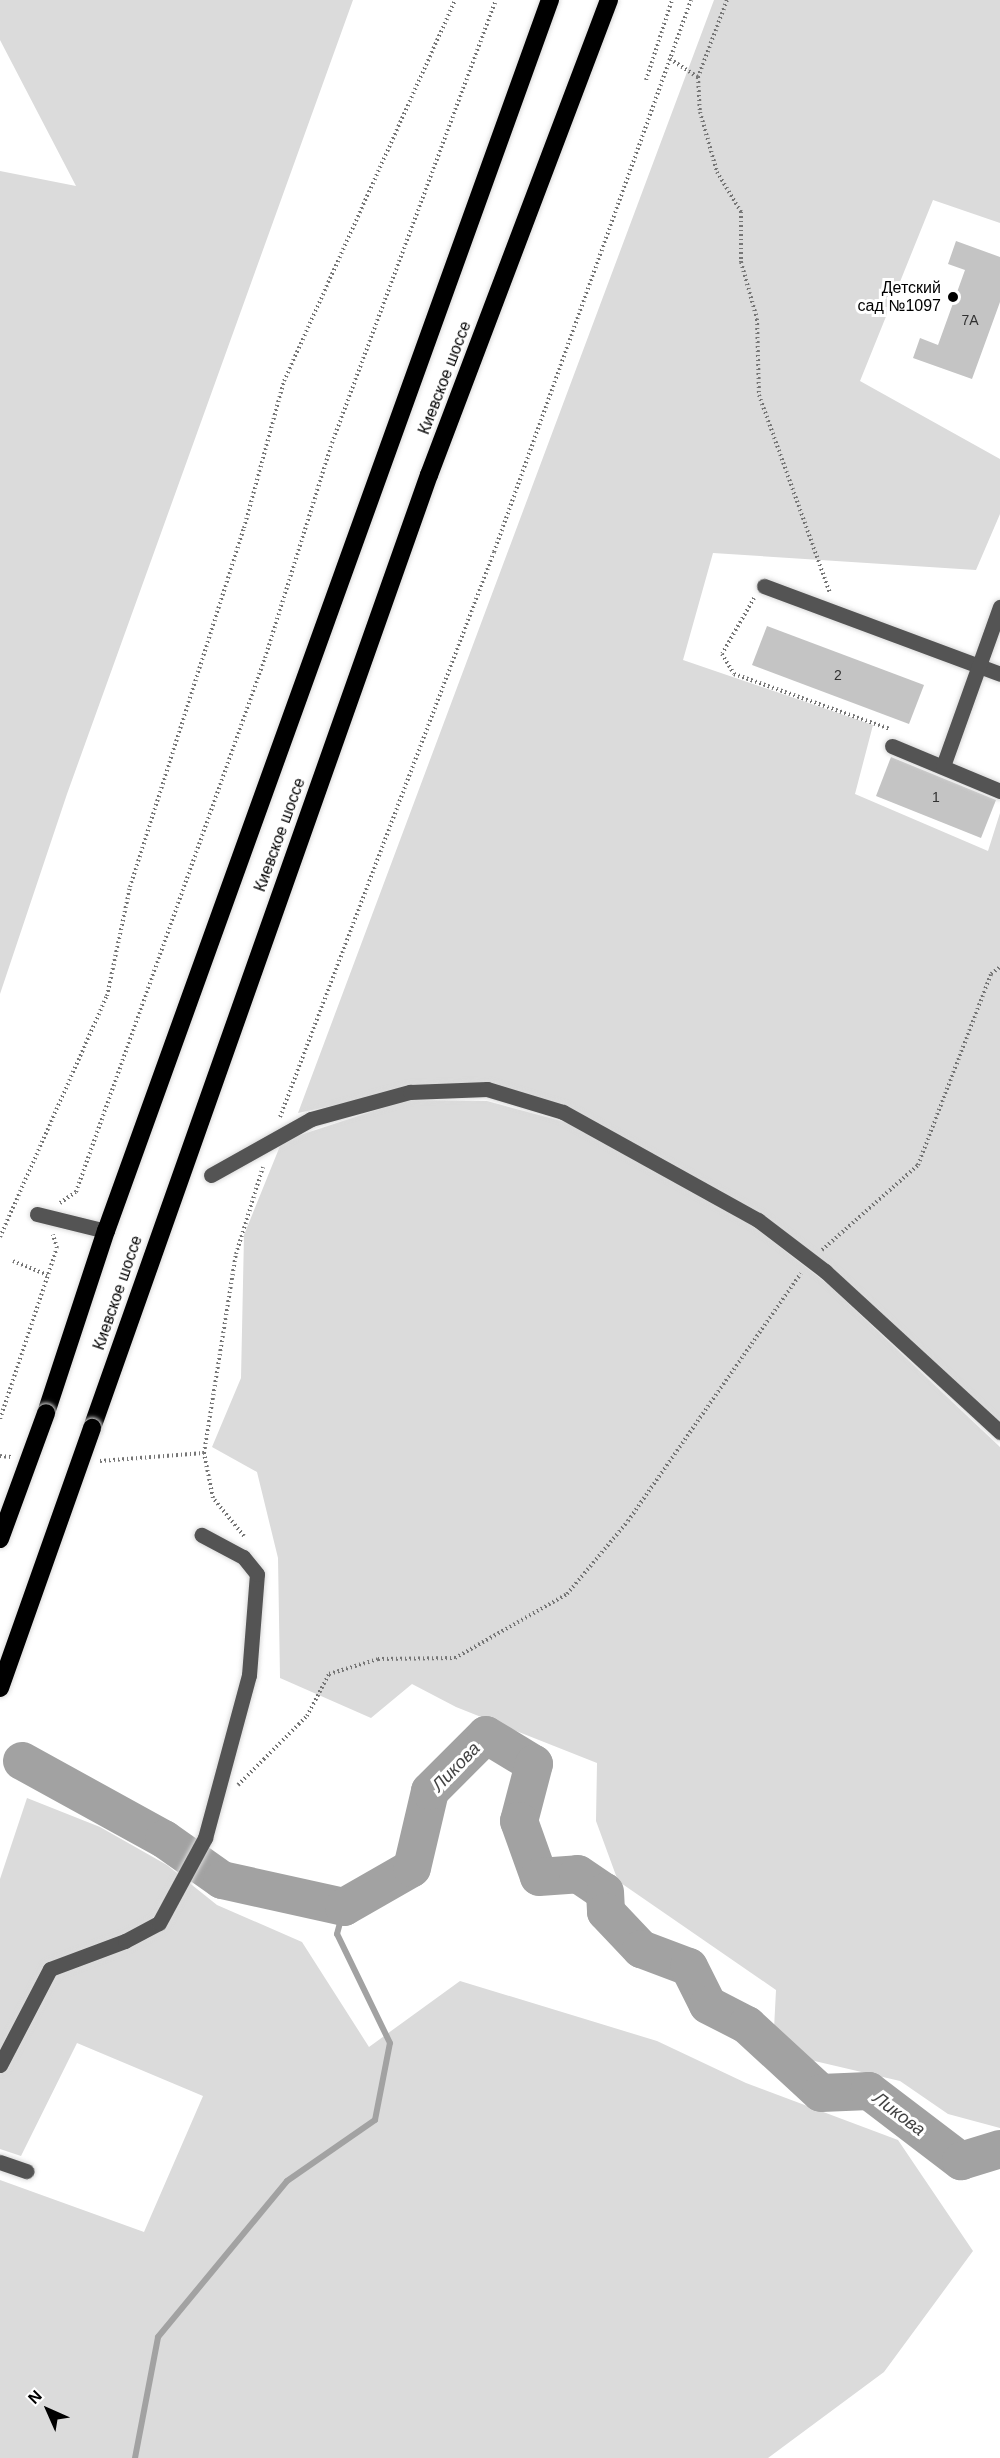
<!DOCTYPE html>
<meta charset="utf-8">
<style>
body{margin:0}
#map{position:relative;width:1000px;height:2458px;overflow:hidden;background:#fff;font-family:Arial,sans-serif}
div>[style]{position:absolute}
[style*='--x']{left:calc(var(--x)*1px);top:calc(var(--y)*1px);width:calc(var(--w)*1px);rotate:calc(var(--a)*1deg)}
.green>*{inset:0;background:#dbdbdb}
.stream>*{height:6px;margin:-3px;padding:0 3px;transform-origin:3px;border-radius:3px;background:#a2a2a2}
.river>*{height:38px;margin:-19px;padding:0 19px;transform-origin:19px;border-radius:19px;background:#a2a2a2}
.building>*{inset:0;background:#c4c4c4}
.path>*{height:4px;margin-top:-2px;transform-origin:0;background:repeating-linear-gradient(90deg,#767676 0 1.5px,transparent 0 4.5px)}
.roads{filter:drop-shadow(0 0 2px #dbdbdb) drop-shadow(0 0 2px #dbdbdb)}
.minor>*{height:15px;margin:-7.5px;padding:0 7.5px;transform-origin:7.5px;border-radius:7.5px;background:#545454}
.highway>*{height:18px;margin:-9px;padding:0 9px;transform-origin:9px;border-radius:9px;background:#000}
.bridges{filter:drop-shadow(0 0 2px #dbdbdb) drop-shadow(0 0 2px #dbdbdb)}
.highway-bridge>*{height:18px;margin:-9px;padding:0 9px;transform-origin:9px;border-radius:9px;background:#000}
.dots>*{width:16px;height:16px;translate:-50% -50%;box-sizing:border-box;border:3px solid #fff;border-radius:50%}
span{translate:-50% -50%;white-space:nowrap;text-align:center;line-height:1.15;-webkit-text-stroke:6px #fff;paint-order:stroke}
.number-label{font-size:14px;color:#313131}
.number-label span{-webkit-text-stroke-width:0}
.poi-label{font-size:16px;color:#000}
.right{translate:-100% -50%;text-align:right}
.street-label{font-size:16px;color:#000}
.water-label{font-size:18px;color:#434343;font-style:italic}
.north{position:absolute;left:18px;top:2380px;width:60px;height:60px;-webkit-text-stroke:4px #fff;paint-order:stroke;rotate:315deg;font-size:16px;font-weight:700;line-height:24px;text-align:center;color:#000}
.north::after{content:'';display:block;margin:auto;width:21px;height:27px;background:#000;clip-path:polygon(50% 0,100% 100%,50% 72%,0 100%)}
</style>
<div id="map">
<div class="green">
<div style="clip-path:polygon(0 0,353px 0,67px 794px,0 994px,0 171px,76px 186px,0 40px)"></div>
<div style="clip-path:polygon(714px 0,1000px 0,1000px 223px,933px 200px,860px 381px,1000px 459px,1000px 514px,976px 570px,713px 553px,683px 660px,873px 725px,855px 794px,988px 851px,1000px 813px,1000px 1423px,834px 1271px,660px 1157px,488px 1086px,417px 1088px,298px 1113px)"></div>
<div style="clip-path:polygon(407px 1100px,487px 1101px,565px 1122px,748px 1222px,830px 1286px,1000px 1447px,1000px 2128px,948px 2114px,900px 2081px,806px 2059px,774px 2029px,776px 1990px,618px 1881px,596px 1821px,597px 1763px,456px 1707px,412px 1684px,371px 1718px,280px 1678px,278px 1558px,257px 1472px,212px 1447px,241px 1378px,244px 1235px,282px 1141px)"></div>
<div style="clip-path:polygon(27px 1798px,100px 1827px,167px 1865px,217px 1905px,302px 1942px,369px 2047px,460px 1981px,657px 2041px,746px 2083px,898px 2140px,973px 2251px,884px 2372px,768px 2458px,0 2458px,0 2180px,144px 2232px,203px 2096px,77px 2043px,21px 2156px,0 2149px,0 1879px)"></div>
</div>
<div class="stream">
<div style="--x:135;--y:2458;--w:123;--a:-79.2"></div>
<div style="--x:158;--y:2337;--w:202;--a:-50.4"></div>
<div style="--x:287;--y:2181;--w:107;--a:-34.7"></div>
<div style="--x:375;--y:2120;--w:78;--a:-79"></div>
<div style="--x:390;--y:2043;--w:121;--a:-115.9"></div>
<div style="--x:337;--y:1934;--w:28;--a:-75"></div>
</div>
<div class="river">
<div style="--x:22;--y:1761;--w:162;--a:28.8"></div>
<div style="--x:164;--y:1839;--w:71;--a:35.3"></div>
<div style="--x:222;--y:1880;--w:125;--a:12.5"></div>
<div style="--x:344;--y:1907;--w:78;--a:-29.8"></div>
<div style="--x:412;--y:1868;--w:79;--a:-76.8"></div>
<div style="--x:430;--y:1791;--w:79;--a:-45"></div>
<div style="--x:486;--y:1735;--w:56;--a:31.1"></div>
<div style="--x:534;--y:1764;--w:59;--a:104.7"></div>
<div style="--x:519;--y:1821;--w:59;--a:70.3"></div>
<div style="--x:539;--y:1877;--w:39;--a:-4"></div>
<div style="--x:578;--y:1874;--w:32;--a:34"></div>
<div style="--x:605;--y:1892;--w:20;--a:87"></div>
<div style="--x:606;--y:1912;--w:51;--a:46.6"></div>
<div style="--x:641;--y:1949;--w:51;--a:20.6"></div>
<div style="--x:689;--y:1967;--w:42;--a:63.4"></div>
<div style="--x:708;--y:2005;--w:44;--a:27.1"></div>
<div style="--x:747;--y:2025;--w:100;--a:42.6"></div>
<div style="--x:821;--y:2093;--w:48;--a:-2.4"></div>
<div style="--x:869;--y:2091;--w:116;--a:37.3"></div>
<div style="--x:961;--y:2161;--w:41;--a:-17.1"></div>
</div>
<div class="building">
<div style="clip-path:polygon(956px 241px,1000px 257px,1000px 302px,972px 379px,913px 358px,920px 338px,938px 345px,965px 270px,948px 264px)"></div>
<div style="clip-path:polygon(767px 626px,924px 685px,909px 724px,752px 665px)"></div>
<div style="clip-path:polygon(891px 757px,996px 800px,981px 838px,876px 796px)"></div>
</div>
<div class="path">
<div style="--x:727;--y:0;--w:82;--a:110.6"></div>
<div style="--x:698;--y:77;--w:35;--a:87"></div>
<div style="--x:700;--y:112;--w:62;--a:74.2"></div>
<div style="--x:717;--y:172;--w:47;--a:59"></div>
<div style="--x:741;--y:212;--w:50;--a:90"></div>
<div style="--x:741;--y:262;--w:59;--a:74.3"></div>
<div style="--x:757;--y:319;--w:76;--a:88.5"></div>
<div style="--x:759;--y:395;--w:210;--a:70.3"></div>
<div style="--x:670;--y:59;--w:33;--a:33"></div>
<div style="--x:646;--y:80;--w:84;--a:-72"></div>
<div style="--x:754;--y:598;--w:64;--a:119.7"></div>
<div style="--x:722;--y:654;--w:23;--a:59"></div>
<div style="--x:734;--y:674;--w:165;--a:19.4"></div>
<div style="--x:280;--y:1117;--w:604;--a:-69.26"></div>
<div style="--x:494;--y:552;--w:586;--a:-70.36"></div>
<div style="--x:60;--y:1203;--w:19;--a:-35"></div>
<div style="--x:76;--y:1192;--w:566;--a:-70.51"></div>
<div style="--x:265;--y:658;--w:225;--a:-72.7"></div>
<div style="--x:332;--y:443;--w:472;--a:-69.7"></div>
<div style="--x:0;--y:1237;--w:264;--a:-66.1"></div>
<div style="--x:107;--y:996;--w:111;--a:-78.1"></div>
<div style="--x:130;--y:887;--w:377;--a:-72.4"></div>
<div style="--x:244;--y:528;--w:152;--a:-74.8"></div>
<div style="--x:284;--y:381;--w:418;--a:-65.8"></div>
<div style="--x:822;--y:1250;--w:128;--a:-41.5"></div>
<div style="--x:918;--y:1165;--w:204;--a:-69.1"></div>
<div style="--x:991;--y:974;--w:11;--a:-38"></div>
<div style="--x:13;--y:1261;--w:37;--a:22"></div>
<div style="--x:0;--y:1419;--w:180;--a:-71.6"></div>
<div style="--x:57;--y:1248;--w:14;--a:-107"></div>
<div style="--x:0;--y:1456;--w:11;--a:5"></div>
<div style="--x:100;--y:1461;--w:104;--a:-4.4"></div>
<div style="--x:244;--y:1536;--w:49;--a:-129.2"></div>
<div style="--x:213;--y:1498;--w:46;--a:-101.3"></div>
<div style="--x:204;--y:1453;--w:202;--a:-80.9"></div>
<div style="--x:236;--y:1254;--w:91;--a:-72.8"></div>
<div style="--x:238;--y:1785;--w:98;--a:-45"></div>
<div style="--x:307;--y:1716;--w:47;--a:-62.4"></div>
<div style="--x:329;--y:1674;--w:51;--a:-17"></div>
<div style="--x:378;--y:1659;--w:77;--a:-0.7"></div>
<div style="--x:455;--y:1658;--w:129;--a:-29.7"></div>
<div style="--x:567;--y:1594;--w:95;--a:-50.1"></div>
<div style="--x:628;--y:1521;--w:302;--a:-55.1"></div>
</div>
<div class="roads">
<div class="minor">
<div style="--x:764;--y:586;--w:252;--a:20.4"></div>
<div style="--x:892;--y:746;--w:117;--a:22.6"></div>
<div style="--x:943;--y:766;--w:169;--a:-70.3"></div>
<div style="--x:211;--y:1175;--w:115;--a:-29.2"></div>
<div style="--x:311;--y:1119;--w:103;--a:-15.3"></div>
<div style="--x:410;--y:1092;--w:77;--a:-2.2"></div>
<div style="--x:487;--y:1089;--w:79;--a:16.8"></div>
<div style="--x:563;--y:1112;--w:223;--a:29"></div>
<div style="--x:758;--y:1220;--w:84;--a:37.3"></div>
<div style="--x:825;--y:1271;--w:238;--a:42.6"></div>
<div style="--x:37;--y:1214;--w:71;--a:13.8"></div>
<div style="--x:0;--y:2065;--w:108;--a:-62.5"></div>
<div style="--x:50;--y:1969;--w:80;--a:-20.5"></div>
<div style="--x:125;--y:1941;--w:38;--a:-28"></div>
<div style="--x:159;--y:1923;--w:97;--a:-61.6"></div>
<div style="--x:205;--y:1838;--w:169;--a:-74.9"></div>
<div style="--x:249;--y:1675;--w:101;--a:-85.5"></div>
<div style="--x:257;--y:1574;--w:22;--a:-129"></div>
<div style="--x:243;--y:1557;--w:47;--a:-151.8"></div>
<div style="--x:0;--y:2162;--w:28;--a:19"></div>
</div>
<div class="highway">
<div style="--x:46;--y:1413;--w:192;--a:-71.8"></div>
<div style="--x:106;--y:1231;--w:1309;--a:-70.17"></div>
<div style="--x:92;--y:1428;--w:1011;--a:-70.53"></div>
<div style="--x:429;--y:475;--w:508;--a:-69.25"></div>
</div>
</div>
<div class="bridges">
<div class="highway-bridge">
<div style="--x:0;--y:1539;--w:134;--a:-69.9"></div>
<div style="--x:0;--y:1688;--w:276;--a:-70.5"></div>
</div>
</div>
<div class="dots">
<div style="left:953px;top:297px;background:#000"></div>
</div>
<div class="number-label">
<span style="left:970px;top:320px">7А</span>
<span style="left:838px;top:675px">2</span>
<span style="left:936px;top:797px">1</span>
</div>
<div class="poi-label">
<span class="right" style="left:941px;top:297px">Детский<br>сад №1097</span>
</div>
<div class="street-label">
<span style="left:445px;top:378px;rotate:-69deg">Киевское шоссе</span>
<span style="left:280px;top:835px;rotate:-70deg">Киевское шоссе</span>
<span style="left:118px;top:1293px;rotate:-71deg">Киевское шоссе</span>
</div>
<div class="water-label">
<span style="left:456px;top:1767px;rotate:-46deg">Ликова</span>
<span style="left:899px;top:2114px;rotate:37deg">Ликова</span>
</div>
<div class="north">N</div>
</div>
